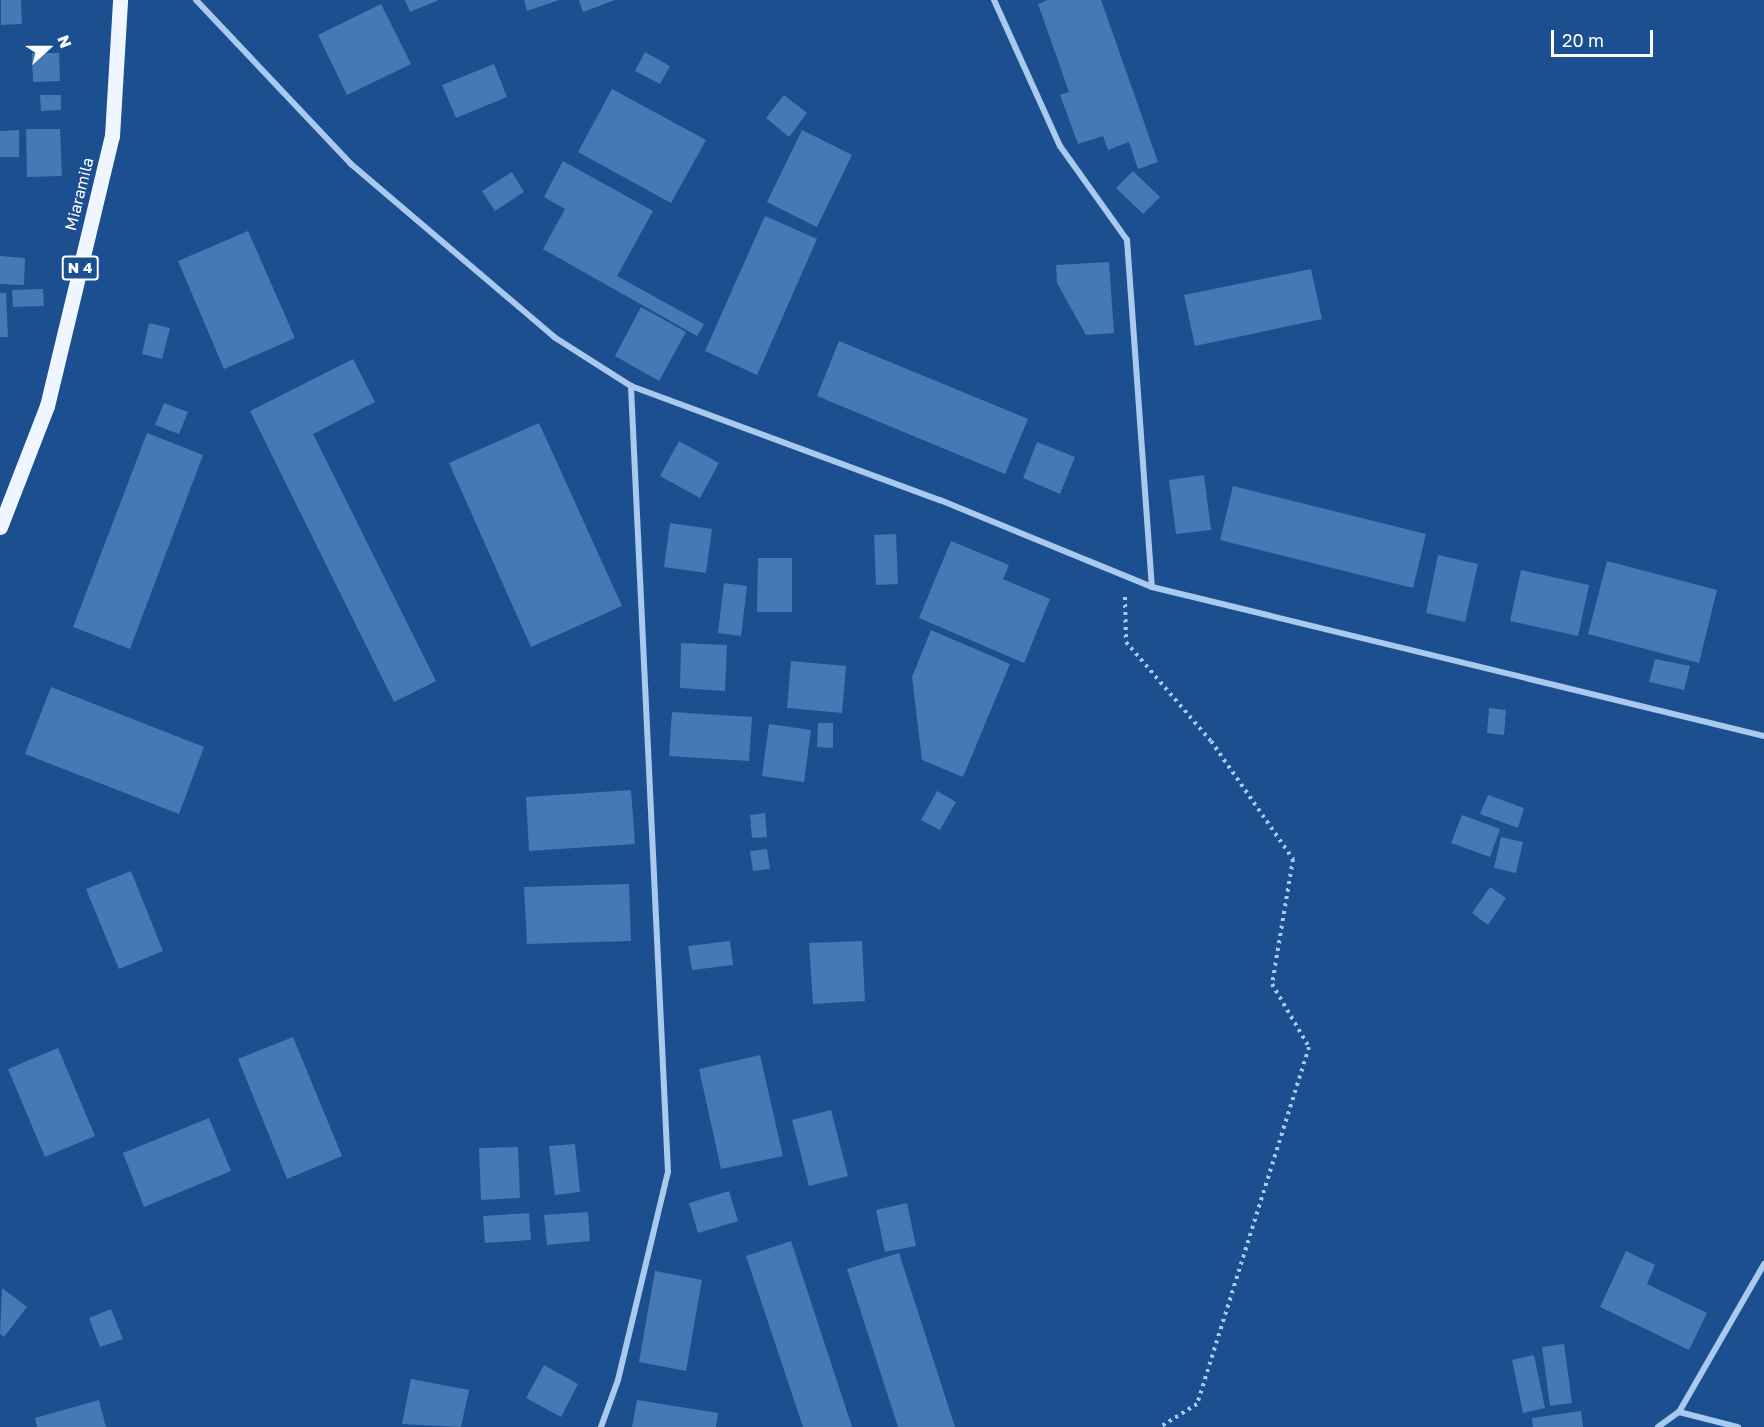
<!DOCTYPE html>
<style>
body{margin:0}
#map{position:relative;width:1764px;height:1427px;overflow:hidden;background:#1b4f8f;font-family:"Golos Text",sans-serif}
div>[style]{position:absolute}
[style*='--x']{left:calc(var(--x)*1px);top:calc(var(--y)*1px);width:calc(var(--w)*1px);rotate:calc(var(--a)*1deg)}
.building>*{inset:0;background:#4478b7}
.path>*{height:4px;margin-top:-2px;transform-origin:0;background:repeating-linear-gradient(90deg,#a9c9ee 0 3px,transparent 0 7.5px)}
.minor>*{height:6px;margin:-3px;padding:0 3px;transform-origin:3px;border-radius:3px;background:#a9c9ee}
.primary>*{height:15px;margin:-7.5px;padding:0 7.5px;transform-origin:7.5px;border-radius:7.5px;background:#f0f6ff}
span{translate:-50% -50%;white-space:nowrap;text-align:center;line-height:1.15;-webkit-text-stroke:5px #1b4f8f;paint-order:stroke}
.shield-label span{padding:2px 4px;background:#1b4f8f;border:2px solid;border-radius:4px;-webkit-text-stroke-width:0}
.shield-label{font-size:15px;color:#fff;font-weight:700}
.street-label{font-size:16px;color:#fff}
.north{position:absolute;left:18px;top:18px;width:60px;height:60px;-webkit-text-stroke:4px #1b4f8f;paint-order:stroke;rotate:69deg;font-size:16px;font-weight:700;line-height:24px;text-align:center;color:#fff}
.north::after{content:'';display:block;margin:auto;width:21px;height:27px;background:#fff;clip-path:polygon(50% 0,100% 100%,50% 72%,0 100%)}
.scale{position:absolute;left:1551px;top:30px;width:102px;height:27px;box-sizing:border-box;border:3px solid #fff;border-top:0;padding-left:8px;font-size:18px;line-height:21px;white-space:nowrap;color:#fff;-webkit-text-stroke:4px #1b4f8f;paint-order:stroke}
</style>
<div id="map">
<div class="building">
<div style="clip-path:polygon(1px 0,21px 0,22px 24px,1px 25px)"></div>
<div style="clip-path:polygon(405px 0,439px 0,410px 12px)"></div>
<div style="clip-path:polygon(524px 0,559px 0,527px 11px)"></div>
<div style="clip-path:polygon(579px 0,615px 0,583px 12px)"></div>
<div style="clip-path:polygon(1048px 0,1101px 0,1158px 162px,1138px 169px,1129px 142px,1108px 150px,1103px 136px,1078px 144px,1060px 95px,1069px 92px,1038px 4px)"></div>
<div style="clip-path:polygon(381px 4px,411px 64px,347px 95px,318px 35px)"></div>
<div style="clip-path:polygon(645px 52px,670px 66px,660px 84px,635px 71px)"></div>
<div style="clip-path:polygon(32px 53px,59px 53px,60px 81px,33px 82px)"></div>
<div style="clip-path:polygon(494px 64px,507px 97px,456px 118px,442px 85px)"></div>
<div style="clip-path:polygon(612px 89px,706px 140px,671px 203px,578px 152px)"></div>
<div style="clip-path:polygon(40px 95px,61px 95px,61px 110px,41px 111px)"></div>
<div style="clip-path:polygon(784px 95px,807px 113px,789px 137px,766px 118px)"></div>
<div style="clip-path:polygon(26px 129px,60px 129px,62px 176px,27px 177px)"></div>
<div style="clip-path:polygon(19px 130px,19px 157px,0 157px,0 131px)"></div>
<div style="clip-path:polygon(802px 130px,852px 155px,817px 227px,767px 202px)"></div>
<div style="clip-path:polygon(563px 161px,653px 211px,617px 276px,704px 324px,697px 336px,543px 249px,565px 209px,544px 197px)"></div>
<div style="clip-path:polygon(1133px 171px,1160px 197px,1143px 214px,1116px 188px)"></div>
<div style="clip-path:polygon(512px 172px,524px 192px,495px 211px,482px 191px)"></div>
<div style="clip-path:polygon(765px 216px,817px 239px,757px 375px,705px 351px)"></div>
<div style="clip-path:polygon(248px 231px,295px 338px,224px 369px,178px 261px)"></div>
<div style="clip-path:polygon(0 256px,25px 258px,24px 285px,0 284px)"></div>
<div style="clip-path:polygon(1109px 262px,1114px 333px,1086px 335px,1057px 283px,1056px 265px)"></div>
<div style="clip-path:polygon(1311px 269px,1322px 319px,1195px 346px,1184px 295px)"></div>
<div style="clip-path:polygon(43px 289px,44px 306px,13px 307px,12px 290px)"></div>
<div style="clip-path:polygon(0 293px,6px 293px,8px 337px,0 337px)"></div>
<div style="clip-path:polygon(641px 307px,686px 332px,659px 381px,615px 356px)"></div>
<div style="clip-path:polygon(149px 323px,170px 328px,162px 359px,142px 354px)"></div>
<div style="clip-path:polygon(839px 341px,1028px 419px,1005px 474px,817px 396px)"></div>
<div style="clip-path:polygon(353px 359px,375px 402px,313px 434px,436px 681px,394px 702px,250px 411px)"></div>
<div style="clip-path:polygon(164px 403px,188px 412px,179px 434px,155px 425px)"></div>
<div style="clip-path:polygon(539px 423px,622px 606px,531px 647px,449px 463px)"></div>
<div style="clip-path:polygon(147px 433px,203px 455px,130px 649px,73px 627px)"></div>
<div style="clip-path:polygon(679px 441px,719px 463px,700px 498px,660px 476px)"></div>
<div style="clip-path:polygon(1037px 442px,1075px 457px,1060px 494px,1023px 478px)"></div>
<div style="clip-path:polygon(1204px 475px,1211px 530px,1176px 534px,1169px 480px)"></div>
<div style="clip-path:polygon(1233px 486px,1426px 534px,1413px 588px,1220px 540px)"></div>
<div style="clip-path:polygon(670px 523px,712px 529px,706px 573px,664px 567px)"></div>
<div style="clip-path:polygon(896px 534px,898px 584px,876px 585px,874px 535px)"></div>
<div style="clip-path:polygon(951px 541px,1009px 565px,1003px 579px,1050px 599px,1024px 663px,919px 618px)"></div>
<div style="clip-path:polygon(1438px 555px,1478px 564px,1465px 622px,1426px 613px)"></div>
<div style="clip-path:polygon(758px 558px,792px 558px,792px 612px,757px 612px)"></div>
<div style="clip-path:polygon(1607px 561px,1717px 590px,1699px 663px,1588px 634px)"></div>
<div style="clip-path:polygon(1521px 570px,1589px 585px,1578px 636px,1510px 621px)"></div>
<div style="clip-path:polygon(724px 583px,747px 586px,741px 636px,718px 633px)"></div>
<div style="clip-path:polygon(931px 630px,1010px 664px,963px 777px,922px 760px,912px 677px)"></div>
<div style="clip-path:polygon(681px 643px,727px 645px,725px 691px,680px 688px)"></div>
<div style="clip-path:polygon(1655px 659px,1690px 666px,1684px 690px,1649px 682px)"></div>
<div style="clip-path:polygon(791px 661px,846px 666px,842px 713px,787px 708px)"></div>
<div style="clip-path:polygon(51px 687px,204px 747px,179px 814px,25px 754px)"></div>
<div style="clip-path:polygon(1489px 708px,1506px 710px,1504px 735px,1487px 733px)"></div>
<div style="clip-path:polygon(672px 712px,752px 717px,749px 761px,669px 756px)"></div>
<div style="clip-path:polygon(818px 723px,833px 723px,833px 748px,817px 747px)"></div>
<div style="clip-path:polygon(769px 724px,811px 730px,804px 782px,762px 776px)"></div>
<div style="clip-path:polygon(631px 790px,635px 844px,529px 851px,526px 797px)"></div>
<div style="clip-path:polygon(937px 791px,956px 802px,940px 830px,921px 820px)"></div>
<div style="clip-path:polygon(1488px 795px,1524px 808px,1518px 828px,1480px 814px)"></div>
<div style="clip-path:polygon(765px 813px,767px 837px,752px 838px,750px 815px)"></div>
<div style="clip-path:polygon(1462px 815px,1500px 829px,1490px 857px,1451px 843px)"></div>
<div style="clip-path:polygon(1501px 837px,1523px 842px,1516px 873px,1494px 868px)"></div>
<div style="clip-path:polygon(767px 849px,770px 869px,753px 871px,750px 851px)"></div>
<div style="clip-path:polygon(131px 871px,163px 951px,119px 969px,86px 889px)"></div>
<div style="clip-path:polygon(629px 884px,631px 941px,527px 944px,524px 887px)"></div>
<div style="clip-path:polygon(1490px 887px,1506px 898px,1488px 925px,1472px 913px)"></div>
<div style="clip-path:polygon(730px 941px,733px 965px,692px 970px,688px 946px)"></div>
<div style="clip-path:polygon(862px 941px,865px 1001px,813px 1004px,809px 943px)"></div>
<div style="clip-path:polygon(293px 1037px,342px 1156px,287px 1179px,238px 1059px)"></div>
<div style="clip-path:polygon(58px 1048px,95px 1136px,45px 1157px,8px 1069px)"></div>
<div style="clip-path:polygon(760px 1055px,783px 1156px,721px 1169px,699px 1069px)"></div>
<div style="clip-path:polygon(831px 1110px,848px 1176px,809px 1186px,792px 1120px)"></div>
<div style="clip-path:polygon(209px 1118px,231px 1171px,144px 1207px,123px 1153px)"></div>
<div style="clip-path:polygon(575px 1144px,580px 1192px,555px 1195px,549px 1146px)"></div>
<div style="clip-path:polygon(518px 1147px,520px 1198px,481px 1200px,479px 1148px)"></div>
<div style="clip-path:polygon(729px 1191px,738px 1221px,698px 1233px,689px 1203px)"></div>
<div style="clip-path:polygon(907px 1203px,916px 1246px,885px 1252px,876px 1210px)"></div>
<div style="clip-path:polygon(588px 1212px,590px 1241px,547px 1245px,544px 1215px)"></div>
<div style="clip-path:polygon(529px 1213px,531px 1240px,485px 1243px,483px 1216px)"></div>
<div style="clip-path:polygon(791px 1241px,852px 1427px,803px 1427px,746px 1256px)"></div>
<div style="clip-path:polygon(1626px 1251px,1655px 1265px,1647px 1284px,1707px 1313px,1689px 1350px,1600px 1307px)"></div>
<div style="clip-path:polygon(899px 1253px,955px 1427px,898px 1427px,847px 1269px)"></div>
<div style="clip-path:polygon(655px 1271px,702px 1280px,686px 1371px,639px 1362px)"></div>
<div style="clip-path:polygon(2px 1288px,27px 1307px,4px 1337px,0 1334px)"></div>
<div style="clip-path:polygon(111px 1309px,123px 1339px,100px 1347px,89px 1318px)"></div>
<div style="clip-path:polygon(1564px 1344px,1572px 1403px,1550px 1406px,1542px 1347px)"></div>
<div style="clip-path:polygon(1534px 1355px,1545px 1408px,1523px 1413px,1512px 1360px)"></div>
<div style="clip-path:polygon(544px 1365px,578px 1384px,561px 1417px,526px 1398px)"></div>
<div style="clip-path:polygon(411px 1379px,469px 1390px,461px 1427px,402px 1424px)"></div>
<div style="clip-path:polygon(99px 1400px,106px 1427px,37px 1427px,35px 1418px)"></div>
<div style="clip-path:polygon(637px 1400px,718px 1413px,716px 1427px,632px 1427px)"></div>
<div style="clip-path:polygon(1581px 1411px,1583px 1427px,1533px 1427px,1532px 1418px)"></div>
</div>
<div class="path">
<div style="--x:1125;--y:597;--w:45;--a:88.7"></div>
<div style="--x:1126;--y:642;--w:130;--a:49.4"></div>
<div style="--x:1211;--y:741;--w:144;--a:55.2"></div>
<div style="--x:1293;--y:859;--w:127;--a:99.5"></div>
<div style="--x:1272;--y:984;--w:73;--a:59.6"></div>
<div style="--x:1309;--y:1047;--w:374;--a:107.4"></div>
<div style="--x:1197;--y:1404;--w:44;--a:148.1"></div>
</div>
<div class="minor">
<div style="--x:196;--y:0;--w:226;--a:46.6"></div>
<div style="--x:351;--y:164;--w:267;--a:40.4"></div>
<div style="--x:554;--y:337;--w:91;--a:32.5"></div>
<div style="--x:631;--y:386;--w:329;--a:20.3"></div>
<div style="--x:940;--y:500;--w:229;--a:22.3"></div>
<div style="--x:1152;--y:587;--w:630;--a:13.68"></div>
<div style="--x:994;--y:0;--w:160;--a:65.7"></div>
<div style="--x:1060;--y:146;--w:115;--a:54.5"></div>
<div style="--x:1127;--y:240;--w:348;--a:85.9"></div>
<div style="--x:1679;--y:1412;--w:171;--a:-60.1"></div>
<div style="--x:601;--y:1427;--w:50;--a:-70.1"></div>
<div style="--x:618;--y:1380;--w:214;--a:-76.5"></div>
<div style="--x:668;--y:1172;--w:787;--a:-92.7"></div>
<div style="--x:1658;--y:1427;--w:26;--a:-36"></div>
<div style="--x:1679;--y:1412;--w:61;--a:14.3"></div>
</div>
<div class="primary">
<div style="--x:0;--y:527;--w:130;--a:-68.8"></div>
<div style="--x:47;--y:406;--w:278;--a:-76.5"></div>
<div style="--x:112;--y:136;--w:136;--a:-86.6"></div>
</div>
<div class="shield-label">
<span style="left:80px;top:268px">N 4</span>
</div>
<div class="street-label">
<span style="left:79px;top:194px;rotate:-76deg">Miaramila</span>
</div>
<div class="north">N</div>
<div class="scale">20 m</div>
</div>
